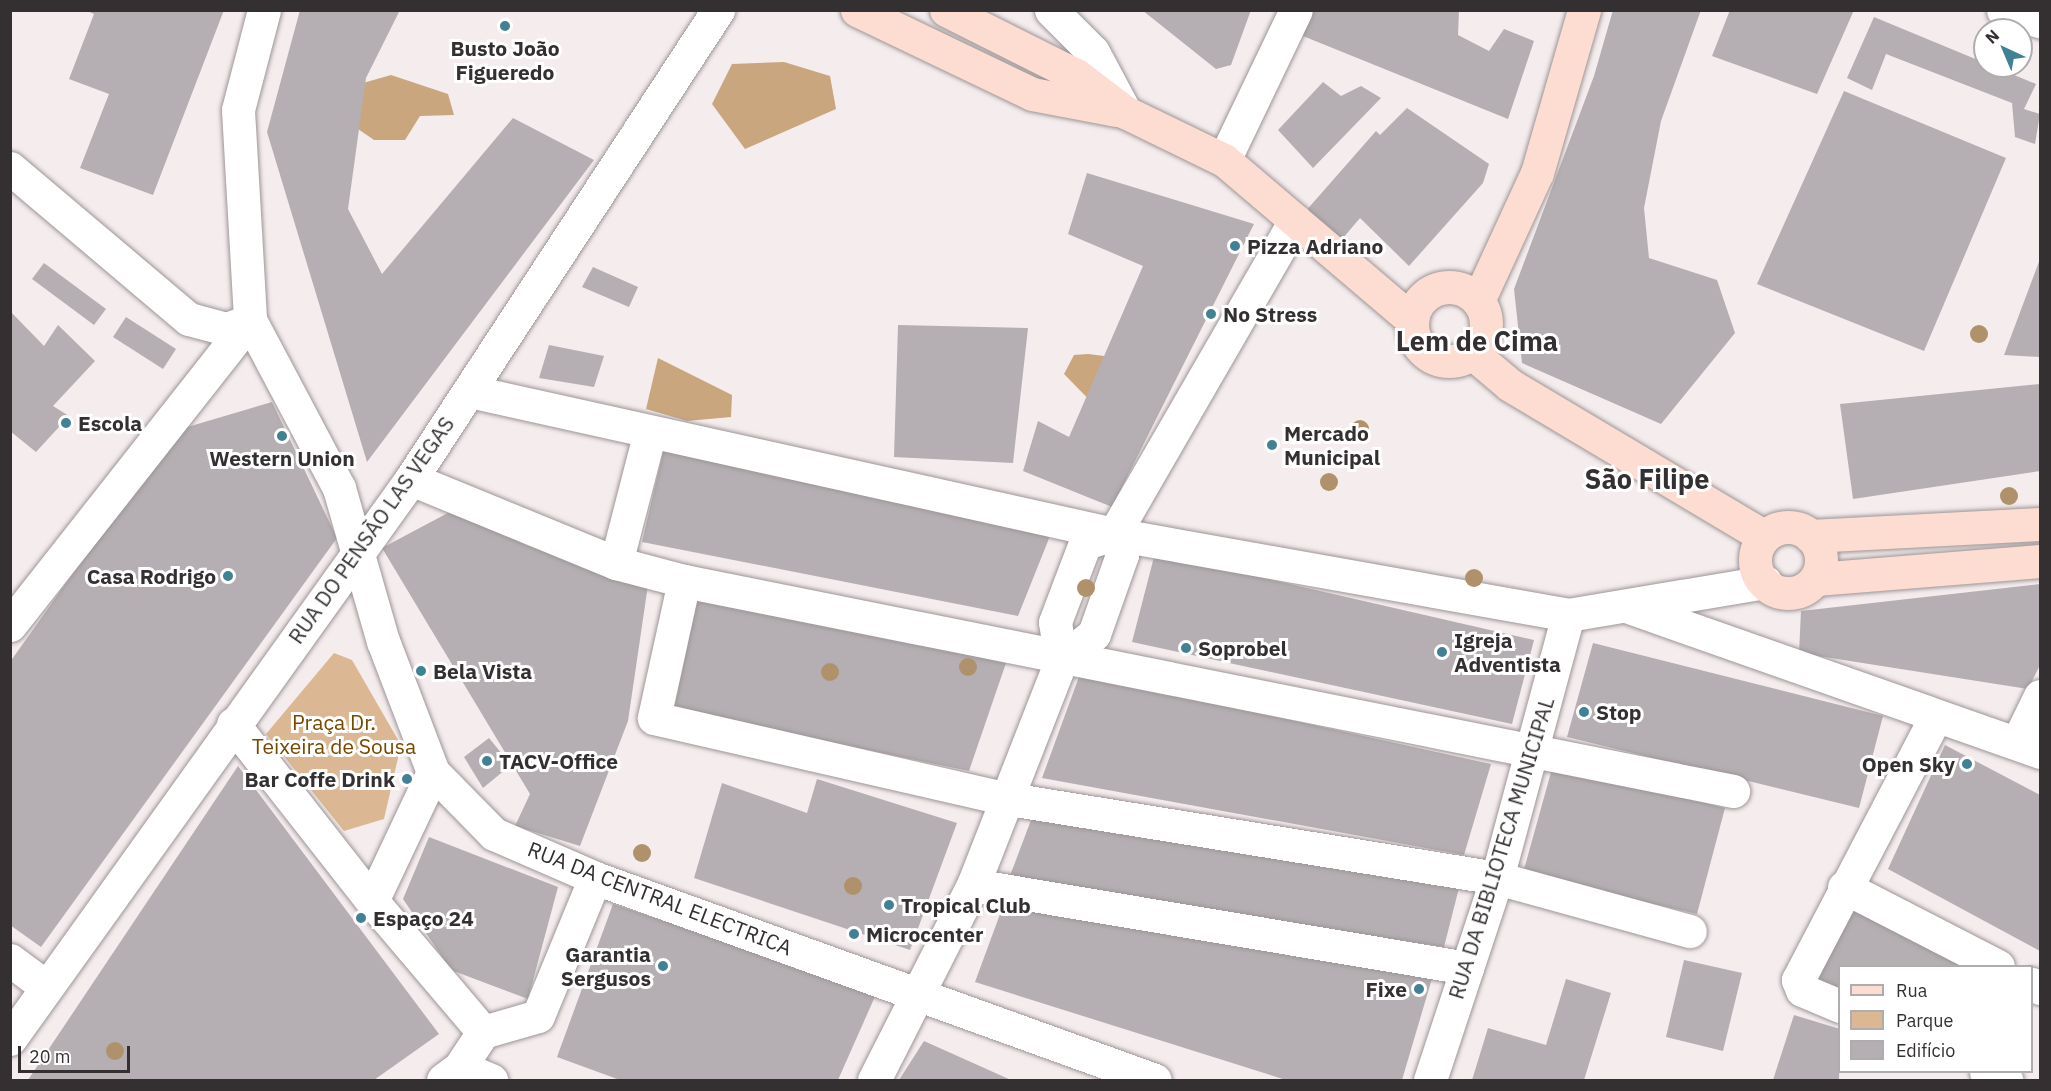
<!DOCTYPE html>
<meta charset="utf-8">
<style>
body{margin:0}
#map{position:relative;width:2051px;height:1091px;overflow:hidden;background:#f5eced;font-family:"IBM Plex Sans",sans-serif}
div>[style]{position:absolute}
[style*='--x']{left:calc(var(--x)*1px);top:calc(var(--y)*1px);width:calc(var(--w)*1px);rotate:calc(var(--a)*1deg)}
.green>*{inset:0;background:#dbb893}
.forest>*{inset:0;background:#caa67e}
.building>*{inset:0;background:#b5afb3}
.roads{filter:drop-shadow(0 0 2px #9d9596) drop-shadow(0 0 2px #9d9596)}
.minor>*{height:33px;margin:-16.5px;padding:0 16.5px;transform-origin:16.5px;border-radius:16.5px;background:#fff}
.major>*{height:33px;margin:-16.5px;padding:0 16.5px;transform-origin:16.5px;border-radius:16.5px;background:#fddcd1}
.major>.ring{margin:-16.5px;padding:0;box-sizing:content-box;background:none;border:33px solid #fddcd1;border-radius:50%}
.trees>*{width:18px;height:18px;margin:-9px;border-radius:50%;background:#af926b}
.dots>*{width:16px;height:16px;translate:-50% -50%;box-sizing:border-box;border:3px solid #fff;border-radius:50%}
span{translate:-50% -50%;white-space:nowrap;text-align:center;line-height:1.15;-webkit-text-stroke:6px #fff;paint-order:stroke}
.poi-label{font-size:21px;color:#343031;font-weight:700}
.left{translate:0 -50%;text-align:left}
.right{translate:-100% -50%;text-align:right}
.street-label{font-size:21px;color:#343031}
.park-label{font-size:21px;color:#764800}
.district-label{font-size:27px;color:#343031;font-weight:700}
.frame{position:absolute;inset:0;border:12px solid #343031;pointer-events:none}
.legend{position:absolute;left:1838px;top:965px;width:195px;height:108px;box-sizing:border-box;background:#fff;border:2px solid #aeacad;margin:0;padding:8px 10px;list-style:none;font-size:18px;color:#343031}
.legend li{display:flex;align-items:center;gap:12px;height:30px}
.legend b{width:30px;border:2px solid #aeacad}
.north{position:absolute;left:1973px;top:18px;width:60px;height:60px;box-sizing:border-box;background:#fff;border:2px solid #aeacad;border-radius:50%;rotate:316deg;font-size:16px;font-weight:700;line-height:24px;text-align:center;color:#343031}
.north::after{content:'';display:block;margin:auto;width:21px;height:27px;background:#408294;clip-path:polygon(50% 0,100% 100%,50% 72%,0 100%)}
.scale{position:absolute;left:18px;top:1046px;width:112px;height:27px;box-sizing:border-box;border:3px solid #343031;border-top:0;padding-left:8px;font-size:18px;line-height:21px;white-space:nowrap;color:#343031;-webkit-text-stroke:4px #fff;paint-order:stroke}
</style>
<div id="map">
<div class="green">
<div style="clip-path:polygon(334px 653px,352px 660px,401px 745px,384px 819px,344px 831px,266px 734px)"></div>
</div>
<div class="forest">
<div style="clip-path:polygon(784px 62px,830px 76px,836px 109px,745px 149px,712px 104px,732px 64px)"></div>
<div style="clip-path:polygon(391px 75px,448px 94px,454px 115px,420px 116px,405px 140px,374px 140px,342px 118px,349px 87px)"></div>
<div style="clip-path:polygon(1088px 354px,1129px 359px,1109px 420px,1064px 374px,1074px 355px)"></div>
<div style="clip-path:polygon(658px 358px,732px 395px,731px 417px,687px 421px,646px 409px)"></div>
</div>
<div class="building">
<div style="clip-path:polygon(85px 10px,224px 10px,153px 195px,80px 168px,109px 94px,69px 79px,94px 14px)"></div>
<div style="clip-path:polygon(300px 10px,400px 10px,366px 78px,348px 209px,382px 274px,513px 118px,594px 160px,367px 462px,267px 132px)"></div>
<div style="clip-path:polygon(1142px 10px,1251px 10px,1231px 65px,1216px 69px)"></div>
<div style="clip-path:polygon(1305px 10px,1459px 10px,1458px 35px,1489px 51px,1504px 29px,1534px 41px,1508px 119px,1293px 32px)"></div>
<div style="clip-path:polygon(1613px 10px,1701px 10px,1661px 121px,1644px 208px,1649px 258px,1717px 280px,1735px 333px,1661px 424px,1522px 363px,1514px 289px,1594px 76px)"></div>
<div style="clip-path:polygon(1730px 10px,1854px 10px,1817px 94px,1712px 56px)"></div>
<div style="clip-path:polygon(1874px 17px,2036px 84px,2024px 109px,2040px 114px,2035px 144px,2015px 137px,2012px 103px,1886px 54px,1872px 90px,1847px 78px)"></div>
<div style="clip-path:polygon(1323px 82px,1341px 96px,1361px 86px,1381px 98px,1313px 168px,1278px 130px)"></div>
<div style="clip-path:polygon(1844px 91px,2006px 158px,1924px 351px,1757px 284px)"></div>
<div style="clip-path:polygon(1407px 108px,1489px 164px,1483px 183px,1409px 266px,1360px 218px,1332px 251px,1297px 221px,1376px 131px,1380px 135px)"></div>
<div style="clip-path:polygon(1087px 173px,1254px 224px,1112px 507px,1023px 471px,1038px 421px,1069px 437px,1143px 266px,1068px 234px)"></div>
<div style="clip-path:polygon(2040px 259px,2040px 357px,2004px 355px)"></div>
<div style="clip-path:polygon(44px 263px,106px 309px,94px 325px,32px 279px)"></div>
<div style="clip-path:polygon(593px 267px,638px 287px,629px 307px,582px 287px)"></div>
<div style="clip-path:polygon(10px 311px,44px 346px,58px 325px,95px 361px,53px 406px,69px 416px,36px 452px,10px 431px)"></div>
<div style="clip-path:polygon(126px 317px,176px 349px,163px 369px,113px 337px)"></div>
<div style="clip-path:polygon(898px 325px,1028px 328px,1013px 463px,894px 457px)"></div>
<div style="clip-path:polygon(549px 345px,604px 356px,594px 387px,539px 378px)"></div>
<div style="clip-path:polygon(2040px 384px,2040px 471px,1853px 499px,1840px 404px)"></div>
<div style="clip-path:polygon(272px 402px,337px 538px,41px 947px,10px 925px,10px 662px,174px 431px)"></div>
<div style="clip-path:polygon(666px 440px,1050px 536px,1018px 616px,642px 542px)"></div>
<div style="clip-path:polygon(459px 507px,526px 545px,648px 585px,628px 721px,580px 846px,515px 826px,530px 794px,382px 548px)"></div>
<div style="clip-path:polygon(1155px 553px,1534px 640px,1512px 724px,1132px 642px)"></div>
<div style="clip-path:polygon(2040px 584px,2040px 665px,2028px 689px,1799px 653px,1801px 611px)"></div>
<div style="clip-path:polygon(698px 593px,1006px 663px,969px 771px,674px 710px)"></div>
<div style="clip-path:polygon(1593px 643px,1883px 716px,1859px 808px,1567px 737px)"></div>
<div style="clip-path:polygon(1080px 674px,1491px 764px,1464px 855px,1042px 778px)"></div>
<div style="clip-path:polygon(489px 738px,511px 765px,483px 788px,464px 757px)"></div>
<div style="clip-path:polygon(1945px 745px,2040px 795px,2040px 951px,1888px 869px)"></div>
<div style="clip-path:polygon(1553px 765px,1725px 808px,1697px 914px,1523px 873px)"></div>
<div style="clip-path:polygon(238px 766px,439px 1034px,374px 1080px,28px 1080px)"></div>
<div style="clip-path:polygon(817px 779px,957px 823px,910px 950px,694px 878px,722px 783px,807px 813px)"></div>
<div style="clip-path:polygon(1036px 807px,1461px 880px,1444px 947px,1008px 881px)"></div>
<div style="clip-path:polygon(429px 837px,558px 887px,528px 999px,451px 970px,403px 899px)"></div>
<div style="clip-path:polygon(613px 904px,877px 992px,838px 1080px,620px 1080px,557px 1057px)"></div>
<div style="clip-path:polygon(1856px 905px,1962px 966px,1840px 966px,1840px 994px,1816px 981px)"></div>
<div style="clip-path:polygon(1003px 906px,1433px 975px,1402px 1080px,1286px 1080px,975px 982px)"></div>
<div style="clip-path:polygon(1684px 960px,1742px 973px,1723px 1051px,1666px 1037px)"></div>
<div style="clip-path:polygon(1566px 979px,1611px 993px,1584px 1080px,1472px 1080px,1488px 1028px,1546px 1045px)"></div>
<div style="clip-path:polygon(1794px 1015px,1840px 1029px,1839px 1080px,1773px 1080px)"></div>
<div style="clip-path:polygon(924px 1041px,1011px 1080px,899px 1080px)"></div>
</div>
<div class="roads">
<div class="minor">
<div style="--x:264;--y:10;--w:103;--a:104.6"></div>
<div style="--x:238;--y:110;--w:210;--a:86.7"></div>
<div style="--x:250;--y:320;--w:190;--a:62.1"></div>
<div style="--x:339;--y:488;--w:159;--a:74"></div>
<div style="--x:383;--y:641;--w:140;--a:69.1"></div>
<div style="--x:433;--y:772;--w:87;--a:45.5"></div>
<div style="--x:494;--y:834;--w:110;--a:23.5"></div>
<div style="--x:595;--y:878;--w:595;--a:19.84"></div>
<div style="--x:1051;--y:10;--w:59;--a:45"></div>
<div style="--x:1093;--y:52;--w:68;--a:61.9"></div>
<div style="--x:2003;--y:10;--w:39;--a:17"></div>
<div style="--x:1224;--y:160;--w:166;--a:-64.4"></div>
<div style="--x:10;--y:168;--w:234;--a:40.2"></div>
<div style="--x:189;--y:319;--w:39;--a:15"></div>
<div style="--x:227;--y:329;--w:25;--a:-21"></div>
<div style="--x:469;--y:391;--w:661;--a:12.5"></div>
<div style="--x:1114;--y:534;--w:461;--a:10.1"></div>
<div style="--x:1568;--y:615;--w:200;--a:-9.5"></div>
<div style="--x:411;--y:479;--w:222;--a:22.3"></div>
<div style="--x:616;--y:563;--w:70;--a:14.8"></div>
<div style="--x:684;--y:581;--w:1070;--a:11.32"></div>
<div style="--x:616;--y:563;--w:135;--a:-75.5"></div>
<div style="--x:684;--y:581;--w:140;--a:102.4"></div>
<div style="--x:654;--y:718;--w:358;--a:12.9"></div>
<div style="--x:1003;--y:798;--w:500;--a:9.2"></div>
<div style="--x:1497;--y:878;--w:200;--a:15.4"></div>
<div style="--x:1626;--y:606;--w:439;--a:19.4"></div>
<div style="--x:10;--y:625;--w:388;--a:-51.8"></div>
<div style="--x:1061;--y:660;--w:42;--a:-38.2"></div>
<div style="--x:1094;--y:634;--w:84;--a:-70.5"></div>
<div style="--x:1122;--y:555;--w:22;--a:-111"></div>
<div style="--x:233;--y:724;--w:225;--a:51.9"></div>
<div style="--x:2018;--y:741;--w:50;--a:-63.9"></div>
<div style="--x:433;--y:772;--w:143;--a:115.3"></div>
<div style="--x:372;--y:901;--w:172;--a:49.7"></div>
<div style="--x:483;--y:1032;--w:42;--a:123.3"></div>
<div style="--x:973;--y:885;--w:501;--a:9.54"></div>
<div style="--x:1844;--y:887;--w:173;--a:27.2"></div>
<div style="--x:10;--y:960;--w:44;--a:36.6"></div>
<div style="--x:2032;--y:984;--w:9;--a:27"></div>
<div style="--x:1840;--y:1006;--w:41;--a:-157.2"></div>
<div style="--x:1802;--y:990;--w:11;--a:-112"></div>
<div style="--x:1798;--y:980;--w:298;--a:-62.4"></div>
<div style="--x:483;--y:1032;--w:57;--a:-16.2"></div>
<div style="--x:538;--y:1016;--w:149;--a:-67.6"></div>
<div style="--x:10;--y:1039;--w:689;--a:-54.39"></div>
<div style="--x:411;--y:479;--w:561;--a:-56.79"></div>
<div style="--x:1986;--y:1072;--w:22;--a:22"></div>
<div style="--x:443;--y:1080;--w:21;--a:-37"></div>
<div style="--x:460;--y:1067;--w:34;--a:23"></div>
<div style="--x:874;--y:1080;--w:219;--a:-63.1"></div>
<div style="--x:973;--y:885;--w:242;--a:-68.6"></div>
<div style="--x:1061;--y:660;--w:38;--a:-99"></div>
<div style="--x:1055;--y:622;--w:85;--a:-69.2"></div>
<div style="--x:1085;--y:543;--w:30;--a:-17"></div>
<div style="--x:1114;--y:534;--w:362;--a:-60"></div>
<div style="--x:1430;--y:1080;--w:213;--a:-71.7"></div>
<div style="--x:1497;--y:878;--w:272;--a:-74.9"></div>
</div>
<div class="major">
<div style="--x:857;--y:10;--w:194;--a:25.6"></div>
<div style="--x:1032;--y:94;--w:86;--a:10.7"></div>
<div style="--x:946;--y:10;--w:145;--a:26.6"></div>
<div style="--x:1076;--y:75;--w:61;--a:37.1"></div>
<div style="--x:1125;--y:112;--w:110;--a:25.9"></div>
<div style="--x:1224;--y:160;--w:247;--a:40.4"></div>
<div class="ring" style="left:1412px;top:287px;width:41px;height:41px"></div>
<div style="--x:1478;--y:301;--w:141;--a:-65.3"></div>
<div style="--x:1537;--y:173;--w:170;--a:-73.9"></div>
<div style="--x:1472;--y:353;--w:50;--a:40.1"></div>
<div style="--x:1510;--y:385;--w:295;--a:30.8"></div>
<div class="ring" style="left:1755px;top:527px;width:33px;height:33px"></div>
<div style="--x:1810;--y:536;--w:230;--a:-3"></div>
<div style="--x:1816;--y:579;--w:225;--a:-4.6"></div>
</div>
</div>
<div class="trees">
<div style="left:1979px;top:334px"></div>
<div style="left:1360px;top:429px"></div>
<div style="left:1329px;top:482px"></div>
<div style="left:2009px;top:496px"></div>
<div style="left:1474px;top:578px"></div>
<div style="left:1086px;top:588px"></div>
<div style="left:968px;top:667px"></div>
<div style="left:830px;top:672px"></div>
<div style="left:642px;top:853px"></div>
<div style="left:853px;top:886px"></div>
<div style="left:115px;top:1051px"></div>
</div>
<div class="dots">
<div style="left:505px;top:26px;background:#408294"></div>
<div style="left:1235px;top:246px;background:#408294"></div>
<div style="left:1211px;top:314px;background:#408294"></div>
<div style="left:66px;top:423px;background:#408294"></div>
<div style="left:282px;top:436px;background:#408294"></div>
<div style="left:1272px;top:445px;background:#408294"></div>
<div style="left:228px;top:576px;background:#408294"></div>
<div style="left:1186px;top:648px;background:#408294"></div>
<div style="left:1442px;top:652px;background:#408294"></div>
<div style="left:421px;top:671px;background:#408294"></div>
<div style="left:1584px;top:712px;background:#408294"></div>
<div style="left:487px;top:761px;background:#408294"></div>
<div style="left:1967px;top:764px;background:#408294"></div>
<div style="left:407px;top:779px;background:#408294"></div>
<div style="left:889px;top:905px;background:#408294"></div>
<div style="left:361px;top:918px;background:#408294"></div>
<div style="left:854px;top:934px;background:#408294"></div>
<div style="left:663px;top:966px;background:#408294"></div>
<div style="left:1419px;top:989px;background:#408294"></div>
</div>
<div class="poi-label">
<span style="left:505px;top:60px">Busto João<br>Figueredo</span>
<span class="left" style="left:1247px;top:246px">Pizza Adriano</span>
<span class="left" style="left:1223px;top:314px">No Stress</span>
<span class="left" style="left:78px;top:423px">Escola</span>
<span class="left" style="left:1284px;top:445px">Mercado<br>Municipal</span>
<span style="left:282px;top:458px">Western Union</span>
<span class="right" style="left:216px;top:576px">Casa Rodrigo</span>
<span class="left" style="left:1454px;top:652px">Igreja<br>Adventista</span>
<span class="left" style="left:1198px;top:648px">Soprobel</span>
<span class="left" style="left:433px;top:671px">Bela Vista</span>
<span class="left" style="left:1596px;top:712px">Stop</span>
<span class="left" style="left:499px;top:761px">TACV-Office</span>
<span class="right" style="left:1955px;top:764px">Open Sky</span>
<span class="right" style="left:395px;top:779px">Bar Coffe Drink</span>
<span class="left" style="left:901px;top:905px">Tropical Club</span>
<span class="left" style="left:373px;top:918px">Espaço 24</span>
<span class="left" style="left:866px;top:934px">Microcenter</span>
<span class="right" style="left:651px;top:966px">Garantia<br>Sergusos</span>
<span class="right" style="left:1407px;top:989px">Fixe</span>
</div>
<div class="street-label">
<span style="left:371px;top:530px;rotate:-55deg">RUA DO PENSÃO LAS VEGAS</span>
<span style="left:1501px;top:848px;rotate:-73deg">RUA DA BIBLIOTECA MUNICIPAL</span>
<span style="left:660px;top:898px;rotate:21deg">RUA DA CENTRAL ELECTRICA</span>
</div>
<div class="park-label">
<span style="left:334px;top:734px">Praça Dr.<br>Teixeira de Sousa</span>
</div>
<div class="district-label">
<span style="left:1477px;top:341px">Lem de Cima</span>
<span style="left:1647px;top:479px">São Filipe</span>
</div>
<div class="frame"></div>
<ul class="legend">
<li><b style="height:8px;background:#fddcd1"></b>Rua</li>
<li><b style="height:16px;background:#dbb893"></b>Parque</li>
<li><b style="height:16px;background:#b5afb3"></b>Edifício</li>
</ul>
<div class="north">N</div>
<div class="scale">20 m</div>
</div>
